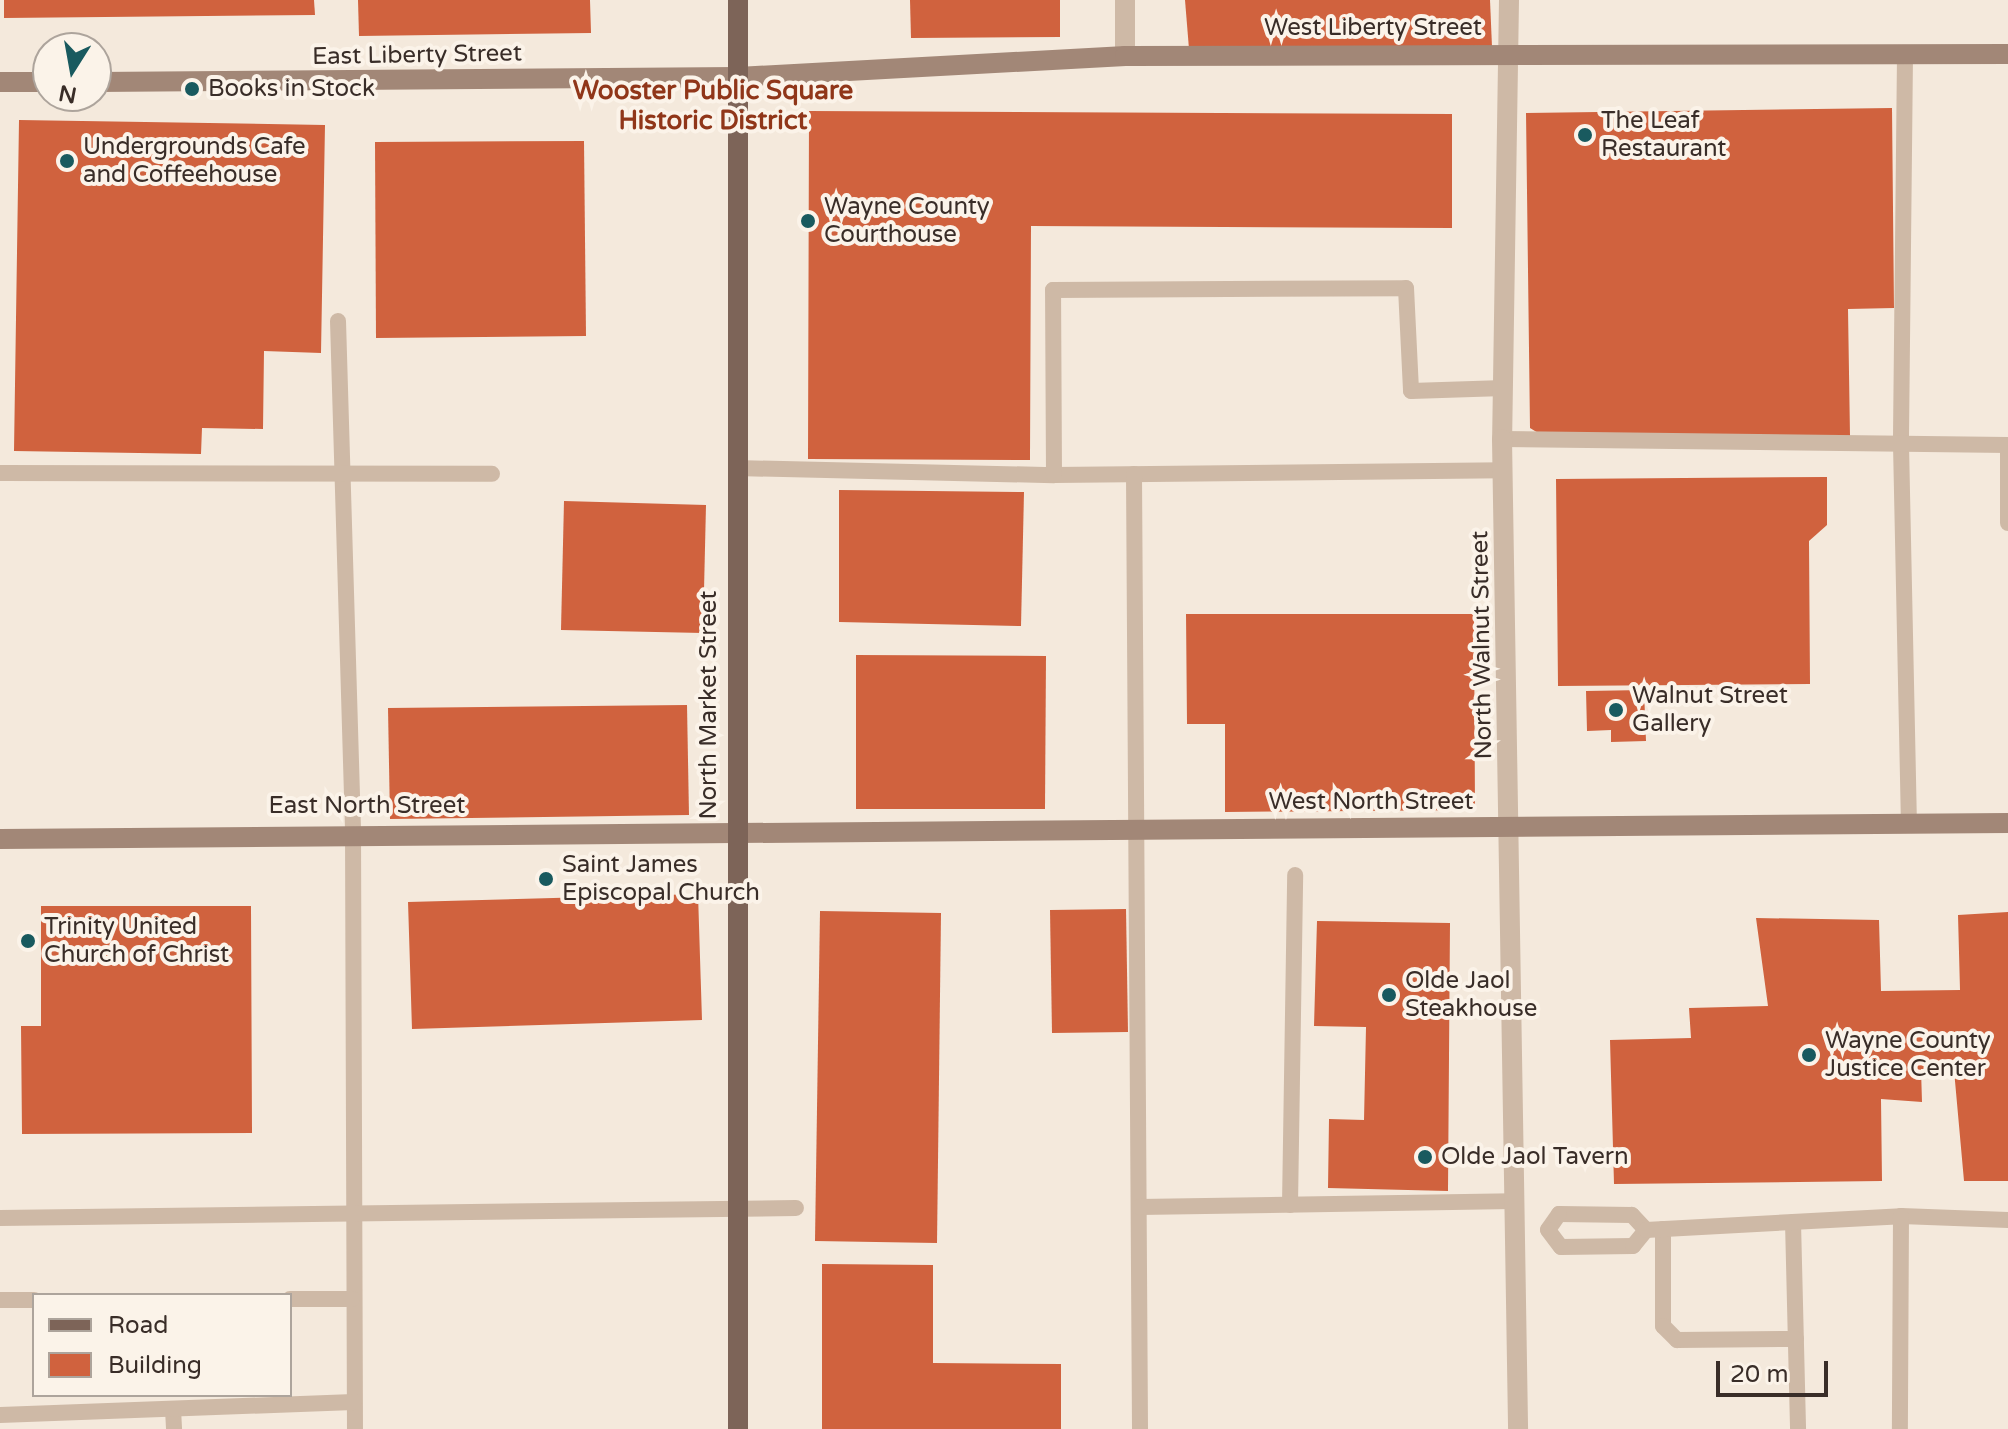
<!DOCTYPE html>
<style>
body{margin:0}
#map{position:relative;width:2008px;height:1429px;overflow:hidden;background:#f4e9dc;font-family:"Varela Round",sans-serif}
div>[style]{position:absolute}
[style*='--x']{left:calc(var(--x)*1px);top:calc(var(--y)*1px);width:calc(var(--w)*1px);rotate:calc(var(--a)*1deg)}
.building>*{inset:0;background:#d0623e}
.lane>*{height:16px;margin:-8px;padding:0 8px;transform-origin:8px;border-radius:8px;background:#ceb9a6}
.street>*{height:20px;margin:-10px;padding:0 10px;transform-origin:10px;border-radius:10px;background:#ceb9a6}
.secondary>*{height:20px;margin:-10px;padding:0 10px;transform-origin:10px;border-radius:10px;background:#a28777}
.primary>*{height:20px;margin:-10px;padding:0 10px;transform-origin:10px;border-radius:10px;background:#7d6458}
.dots>*{width:22px;height:22px;translate:-50% -50%;box-sizing:border-box;border:4px solid #fbf3e9;border-radius:50%}
span{translate:-50% -50%;white-space:nowrap;text-align:center;line-height:1.15;-webkit-text-stroke:8px #fbf3e9;paint-order:stroke}
.street-label{font-size:24px;color:#392d28}
.poi-label{font-size:24px;color:#392d28}
.left{translate:0 -50%;text-align:left}
.neighbourhood-label{font-size:26px;color:#903619;font-weight:700}
.legend{position:absolute;left:32px;top:1293px;width:260px;height:104px;box-sizing:border-box;background:#fbf3e9;border:2px solid #ada49c;margin:0;padding:10px 14px;list-style:none;font-size:24px;color:#392d28}
.legend li{display:flex;align-items:center;gap:16px;height:40px}
.legend b{width:40px;border:2px solid #ada49c}
.north{position:absolute;left:32px;top:32px;width:80px;height:80px;box-sizing:border-box;background:#fbf3e9;border:2px solid #ada49c;border-radius:50%;rotate:191deg;font-size:22px;font-weight:700;line-height:32px;text-align:center;color:#392d28}
.north::after{content:'';display:block;margin:auto;width:28px;height:36px;background:#195a5f;clip-path:polygon(50% 0,100% 100%,50% 72%,0 100%)}
.scale{position:absolute;left:1716px;top:1361px;width:112px;height:36px;box-sizing:border-box;border:4px solid #392d28;border-top:0;padding-left:10px;font-size:24px;line-height:28px;white-space:nowrap;color:#392d28;-webkit-text-stroke:6px #fbf3e9;paint-order:stroke}
</style>
<div id="map">
<div class="building">
<div style="clip-path:polygon(4px 0,314px 0,315px 15px,4px 18px)"></div>
<div style="clip-path:polygon(358px 0,590px 0,591px 33px,359px 36px)"></div>
<div style="clip-path:polygon(910px 0,1060px 0,1060px 37px,911px 38px)"></div>
<div style="clip-path:polygon(1185px 0,1490px 0,1492px 47px,1189px 49px)"></div>
<div style="clip-path:polygon(1892px 108px,1894px 308px,1848px 309px,1850px 436px,1550px 440px,1530px 428px,1526px 113px)"></div>
<div style="clip-path:polygon(809px 111px,1452px 114px,1452px 228px,1031px 226px,1030px 460px,808px 459px)"></div>
<div style="clip-path:polygon(19px 120px,325px 125px,321px 353px,264px 351px,263px 429px,202px 428px,201px 454px,14px 451px)"></div>
<div style="clip-path:polygon(584px 141px,586px 336px,376px 338px,375px 142px)"></div>
<div style="clip-path:polygon(1827px 477px,1827px 525px,1809px 541px,1810px 684px,1558px 686px,1556px 479px)"></div>
<div style="clip-path:polygon(839px 490px,1024px 492px,1021px 626px,839px 622px)"></div>
<div style="clip-path:polygon(564px 501px,706px 505px,703px 633px,561px 630px)"></div>
<div style="clip-path:polygon(1186px 614px,1474px 614px,1475px 810px,1225px 812px,1225px 724px,1187px 724px)"></div>
<div style="clip-path:polygon(856px 655px,1046px 656px,1045px 809px,856px 809px)"></div>
<div style="clip-path:polygon(1644px 690px,1646px 741px,1611px 742px,1611px 730px,1587px 731px,1586px 691px)"></div>
<div style="clip-path:polygon(687px 705px,689px 815px,390px 819px,388px 708px)"></div>
<div style="clip-path:polygon(698px 894px,702px 1020px,412px 1029px,408px 902px)"></div>
<div style="clip-path:polygon(41px 906px,251px 906px,252px 1133px,22px 1134px,21px 1026px,41px 1026px)"></div>
<div style="clip-path:polygon(1126px 909px,1128px 1032px,1052px 1033px,1050px 910px)"></div>
<div style="clip-path:polygon(820px 911px,941px 913px,937px 1243px,815px 1241px)"></div>
<div style="clip-path:polygon(2008px 912px,2008px 1181px,1964px 1181px,1954px 1070px,1921px 1069px,1922px 1102px,1881px 1099px,1882px 1181px,1614px 1184px,1610px 1040px,1691px 1038px,1689px 1008px,1768px 1006px,1756px 918px,1879px 920px,1881px 991px,1960px 990px,1958px 915px)"></div>
<div style="clip-path:polygon(1317px 921px,1450px 923px,1448px 1191px,1328px 1188px,1329px 1119px,1364px 1120px,1366px 1027px,1314px 1026px)"></div>
<div style="clip-path:polygon(822px 1264px,933px 1265px,933px 1363px,1061px 1364px,1061px 1429px,822px 1429px)"></div>
</div>
<div class="lane">
<div style="--x:1905;--y:55;--w:389;--a:90.6"></div>
<div style="--x:1901;--y:444;--w:377;--a:88.8"></div>
<div style="--x:338;--y:321;--w:509;--a:88.31"></div>
<div style="--x:353;--y:830;--w:599;--a:89.81"></div>
<div style="--x:1502;--y:439;--w:506;--a:0.68"></div>
<div style="--x:2008;--y:445;--w:78;--a:90"></div>
<div style="--x:736;--y:468;--w:318;--a:1.3"></div>
<div style="--x:1054;--y:475;--w:449;--a:-0.6"></div>
<div style="--x:0;--y:473;--w:492;--a:0.1"></div>
<div style="--x:1134;--y:474;--w:955;--a:89.64"></div>
<div style="--x:1054;--y:475;--w:185;--a:-90.3"></div>
<div style="--x:1053;--y:290;--w:353;--a:-0.3"></div>
<div style="--x:1406;--y:288;--w:103;--a:87.2"></div>
<div style="--x:1411;--y:391;--w:93;--a:-1.8"></div>
<div style="--x:1290;--y:1205;--w:330;--a:-89.1"></div>
<div style="--x:1139;--y:1207;--w:374;--a:-0.9"></div>
<div style="--x:1901;--y:1216;--w:107;--a:2.1"></div>
<div style="--x:0;--y:1218;--w:796;--a:-0.72"></div>
<div style="--x:1793;--y:1222;--w:207;--a:88.6"></div>
<div style="--x:1663;--y:1229;--w:97;--a:90"></div>
<div style="--x:1663;--y:1326;--w:20;--a:45"></div>
<div style="--x:1677;--y:1340;--w:119;--a:-0.5"></div>
<div style="--x:1646;--y:1230;--w:21;--a:-133"></div>
<div style="--x:1632;--y:1215;--w:73;--a:-179.2"></div>
<div style="--x:1559;--y:1214;--w:19;--a:125"></div>
<div style="--x:1548;--y:1230;--w:21;--a:53"></div>
<div style="--x:1561;--y:1247;--w:72;--a:-0.8"></div>
<div style="--x:1633;--y:1246;--w:21;--a:-51"></div>
<div style="--x:1646;--y:1230;--w:255;--a:-3.1"></div>
<div style="--x:1901;--y:1216;--w:213;--a:90.3"></div>
<div style="--x:290;--y:1299;--w:62;--a:0"></div>
<div style="--x:0;--y:1300;--w:34;--a:0"></div>
<div style="--x:173;--y:1409;--w:20;--a:87"></div>
<div style="--x:0;--y:1415;--w:354;--a:-2.1"></div>
</div>
<div class="street">
<div style="--x:1125;--y:0;--w:56;--a:90"></div>
<div style="--x:1509;--y:0;--w:439;--a:90.9"></div>
<div style="--x:1502;--y:439;--w:990;--a:89.07"></div>
</div>
<div class="secondary">
<div style="--x:0;--y:82;--w:48;--a:0"></div>
<div style="--x:96;--y:82;--w:642;--a:-0.45"></div>
<div style="--x:738;--y:77;--w:388;--a:-3.1"></div>
<div style="--x:1125;--y:56;--w:883;--a:-0.13"></div>
<div style="--x:0;--y:839;--w:2008;--a:-0.46"></div>
</div>
<div class="primary">
<div style="--x:738;--y:1429;--w:1429;--a:-90"></div>
</div>
<div class="dots">
<div style="left:192px;top:89px;background:#195a5f"></div>
<div style="left:1585px;top:135px;background:#195a5f"></div>
<div style="left:67px;top:161px;background:#195a5f"></div>
<div style="left:808px;top:221px;background:#195a5f"></div>
<div style="left:1616px;top:710px;background:#195a5f"></div>
<div style="left:546px;top:879px;background:#195a5f"></div>
<div style="left:28px;top:941px;background:#195a5f"></div>
<div style="left:1389px;top:995px;background:#195a5f"></div>
<div style="left:1809px;top:1055px;background:#195a5f"></div>
<div style="left:1425px;top:1157px;background:#195a5f"></div>
</div>
<div class="street-label">
<span style="left:1373px;top:28px">West Liberty Street</span>
<span style="left:417px;top:55px;rotate:-1deg">East Liberty Street</span>
<span style="left:1482px;top:645px;rotate:-91deg">North Walnut Street</span>
<span style="left:709px;top:705px;rotate:-90deg">North Market Street</span>
<span style="left:1371px;top:802px">West North Street</span>
<span style="left:367px;top:806px">East North Street</span>
</div>
<div class="poi-label">
<span class="left" style="left:208px;top:89px">Books in Stock</span>
<span class="left" style="left:1601px;top:135px">The Leaf<br>Restaurant</span>
<span class="left" style="left:83px;top:161px">Undergrounds Cafe<br>and Coffeehouse</span>
<span class="left" style="left:824px;top:221px">Wayne County<br>Courthouse</span>
<span class="left" style="left:1632px;top:710px">Walnut Street<br>Gallery</span>
<span class="left" style="left:562px;top:879px">Saint James<br>Episcopal Church</span>
<span class="left" style="left:44px;top:941px">Trinity United<br>Church of Christ</span>
<span class="left" style="left:1405px;top:995px">Olde Jaol<br>Steakhouse</span>
<span class="left" style="left:1825px;top:1055px">Wayne County<br>Justice Center</span>
<span class="left" style="left:1441px;top:1157px">Olde Jaol Tavern</span>
</div>
<div class="neighbourhood-label">
<span style="left:713px;top:106px">Wooster Public Square<br>Historic District</span>
</div>
<ul class="legend">
<li><b style="height:10px;background:#7d6458"></b>Road</li>
<li><b style="height:22px;background:#d0623e"></b>Building</li>
</ul>
<div class="north">N</div>
<div class="scale">20 m</div>
</div>
